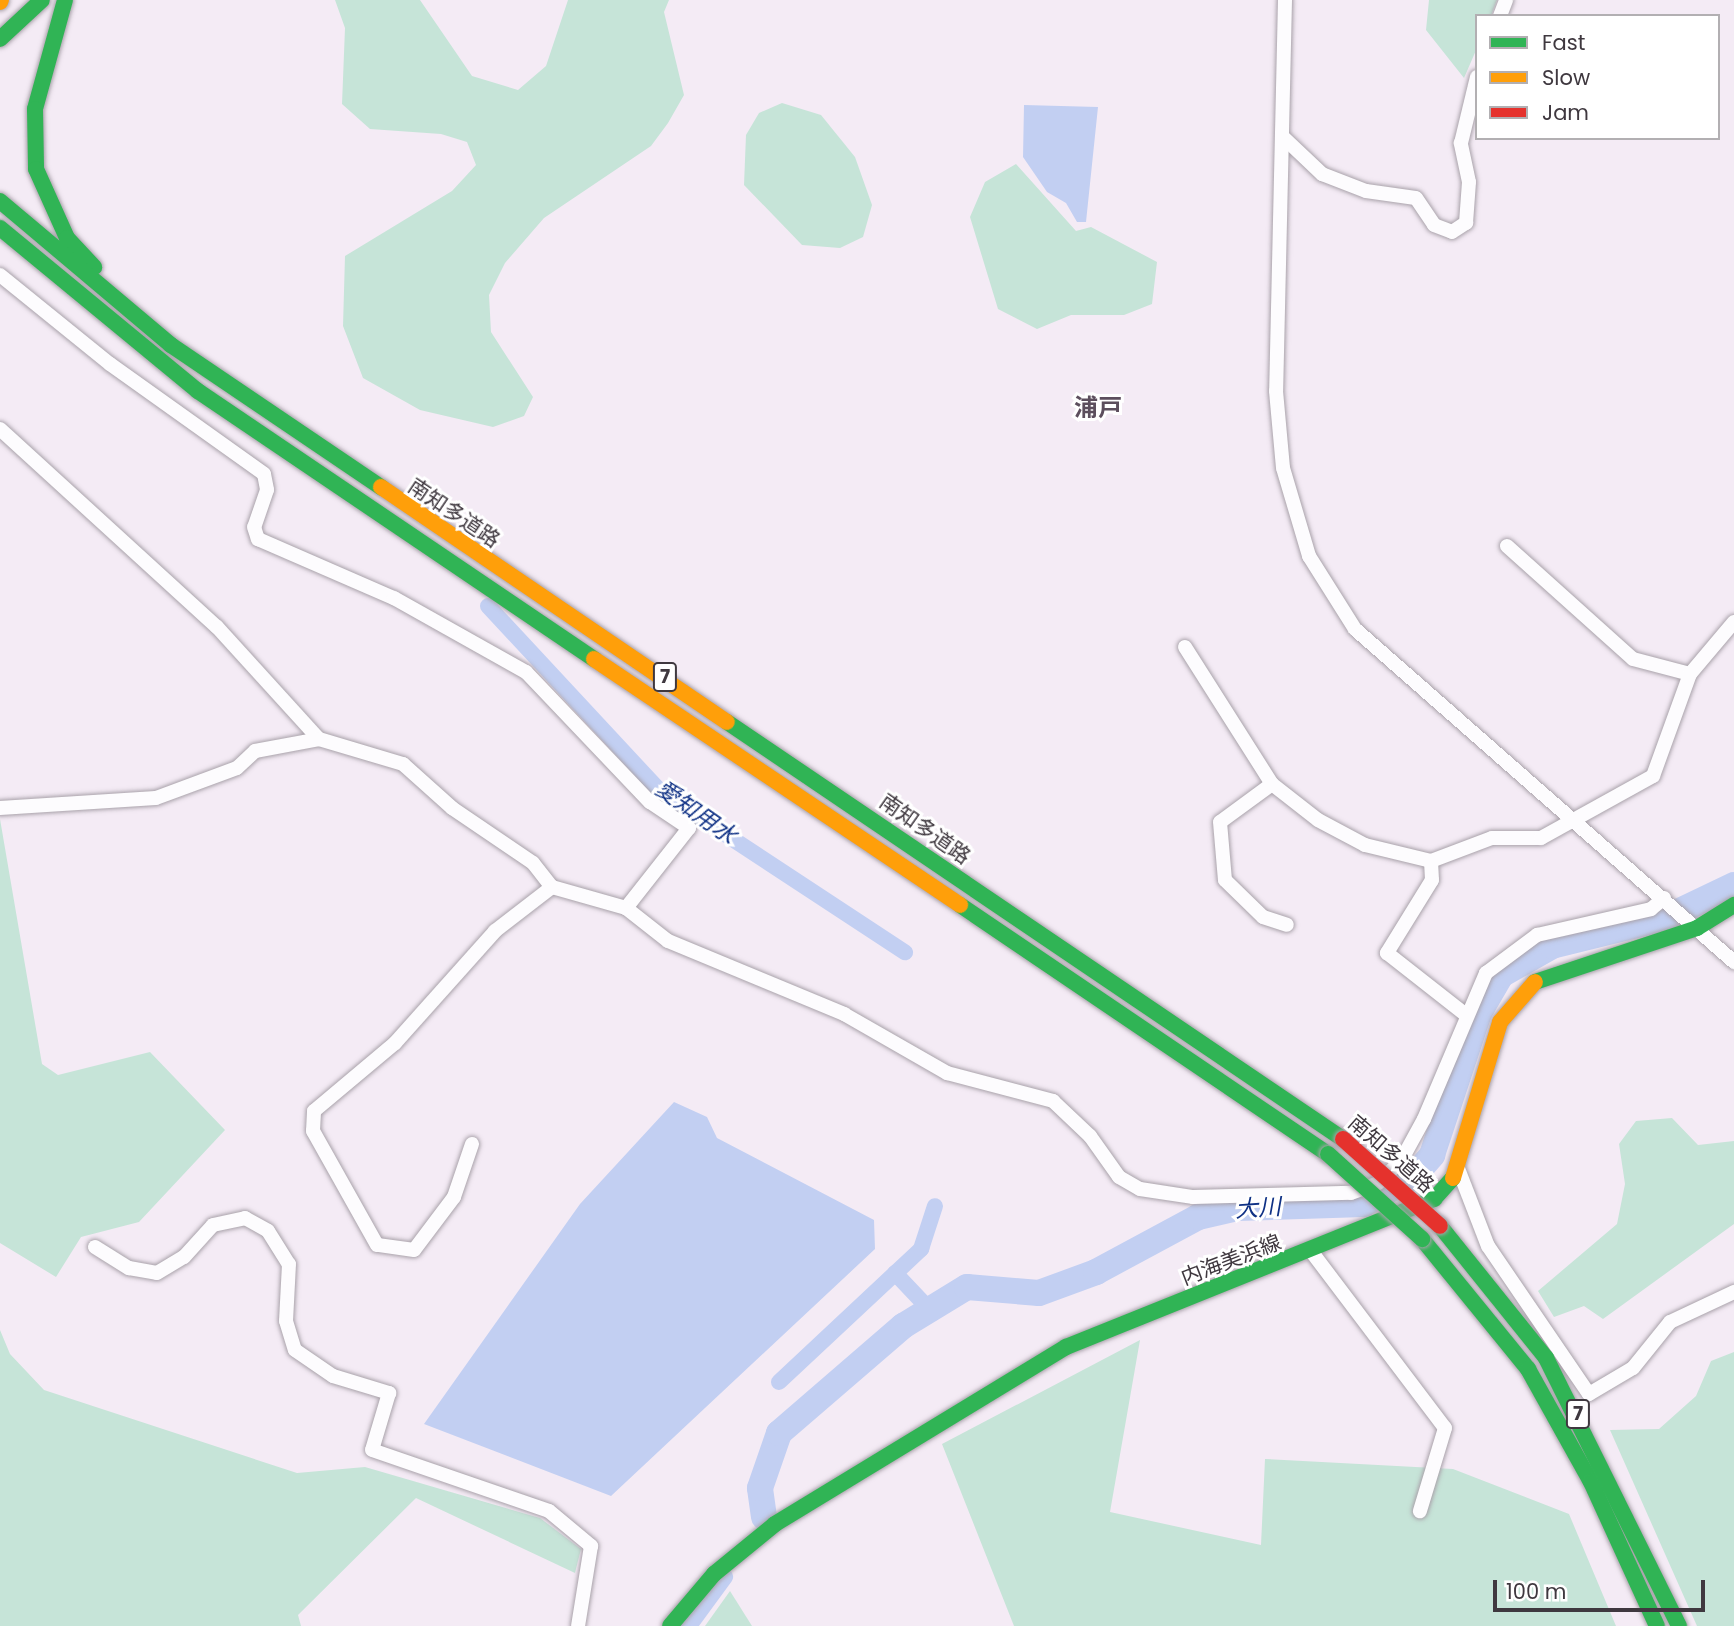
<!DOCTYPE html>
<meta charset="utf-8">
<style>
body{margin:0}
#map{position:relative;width:1734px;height:1626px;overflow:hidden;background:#f4ebf5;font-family:Poppins,"Noto Sans JP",sans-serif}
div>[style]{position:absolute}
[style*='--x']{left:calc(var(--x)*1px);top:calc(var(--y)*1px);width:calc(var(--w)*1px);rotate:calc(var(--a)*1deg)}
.green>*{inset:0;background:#c6e4d8}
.water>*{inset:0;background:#c2cff2}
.canal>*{height:16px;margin:-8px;padding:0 8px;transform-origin:8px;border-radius:8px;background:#c2cff2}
.river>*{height:26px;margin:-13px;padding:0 13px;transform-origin:13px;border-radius:13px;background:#c2cff2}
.roads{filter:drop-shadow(0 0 2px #a9a2aa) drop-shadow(0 0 2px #a9a2aa)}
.street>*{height:14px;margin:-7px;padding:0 7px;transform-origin:7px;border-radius:7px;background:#fdfcfe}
.fast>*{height:16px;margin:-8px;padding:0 8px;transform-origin:8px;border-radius:8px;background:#30b455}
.slow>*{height:16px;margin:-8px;padding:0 8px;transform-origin:8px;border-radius:8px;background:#ff9f0a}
.bridges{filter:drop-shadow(0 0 2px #a9a2aa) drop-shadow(0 0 2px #a9a2aa)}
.fast-bridge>*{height:16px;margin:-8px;padding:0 8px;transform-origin:8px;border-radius:8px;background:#30b455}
.jam-bridge>*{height:16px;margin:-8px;padding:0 8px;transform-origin:8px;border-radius:8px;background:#e5322d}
span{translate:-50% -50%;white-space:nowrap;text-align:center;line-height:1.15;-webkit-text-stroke:6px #fff;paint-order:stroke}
.shield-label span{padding:2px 5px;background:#fff;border:2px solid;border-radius:5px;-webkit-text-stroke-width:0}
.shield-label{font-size:19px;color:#3f383f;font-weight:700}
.street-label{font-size:21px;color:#3f383f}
.water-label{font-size:23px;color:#0f3185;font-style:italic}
.quarter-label{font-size:24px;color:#5c4e5d;font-weight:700}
.legend{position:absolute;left:1475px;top:14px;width:245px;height:126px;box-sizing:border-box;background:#fff;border:2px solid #b2afb2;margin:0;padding:9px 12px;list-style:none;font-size:21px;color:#3f383f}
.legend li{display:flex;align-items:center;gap:14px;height:35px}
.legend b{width:35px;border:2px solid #b2afb2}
.scale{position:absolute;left:1493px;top:1580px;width:212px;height:32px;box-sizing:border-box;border:4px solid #3f383f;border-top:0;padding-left:9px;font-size:21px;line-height:24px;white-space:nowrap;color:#3f383f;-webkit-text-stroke:5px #fff;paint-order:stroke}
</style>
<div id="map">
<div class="green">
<div style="clip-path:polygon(335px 0,420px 0,472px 76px,518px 90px,546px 66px,568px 0,669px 0,664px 12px,684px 95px,668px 123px,651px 146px,544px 218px,505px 263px,489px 295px,491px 332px,533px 397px,524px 416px,493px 427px,420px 410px,363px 378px,343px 326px,345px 256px,452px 191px,476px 165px,467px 142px,441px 134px,370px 129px,342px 104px,345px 28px)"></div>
<div style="clip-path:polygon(1429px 0,1497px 0,1491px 16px,1477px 16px,1477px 48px,1464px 78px,1426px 30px)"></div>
<div style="clip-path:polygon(782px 103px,821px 115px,855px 157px,872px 205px,863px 237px,840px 248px,802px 245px,744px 185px,746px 135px,759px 113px)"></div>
<div style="clip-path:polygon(1016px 164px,1076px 231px,1091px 227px,1157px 262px,1152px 304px,1124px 315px,1071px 315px,1037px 329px,998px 309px,970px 217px,985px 182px)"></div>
<div style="clip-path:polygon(0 819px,42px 1064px,58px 1075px,150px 1052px,225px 1130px,139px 1222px,81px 1237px,56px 1277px,0 1243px)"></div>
<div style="clip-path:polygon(1672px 1118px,1698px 1145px,1734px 1141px,1734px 1224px,1603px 1319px,1584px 1306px,1554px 1317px,1538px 1291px,1617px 1224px,1625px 1184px,1619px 1144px,1636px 1121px)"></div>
<div style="clip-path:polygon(0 1330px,10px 1354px,44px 1390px,297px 1473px,365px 1467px,540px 1518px,581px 1549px,575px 1573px,416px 1498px,298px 1615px,301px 1626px,0 1626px)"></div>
<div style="clip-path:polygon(1140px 1340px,1110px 1512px,1261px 1545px,1265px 1459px,1453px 1469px,1569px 1514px,1616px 1626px,1014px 1626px,942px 1444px)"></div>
<div style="clip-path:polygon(1734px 1352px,1734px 1626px,1697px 1626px,1610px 1430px,1659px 1429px,1696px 1396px,1711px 1361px)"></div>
<div style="clip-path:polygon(730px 1591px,752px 1626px,705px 1626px)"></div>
</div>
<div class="water">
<div style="clip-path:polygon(1024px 105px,1098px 107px,1086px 222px,1077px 222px,1066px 203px,1047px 192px,1023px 157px)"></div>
<div style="clip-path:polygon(674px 1102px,707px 1117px,717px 1138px,874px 1220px,875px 1249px,611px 1496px,424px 1424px,580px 1204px)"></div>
</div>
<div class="canal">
<div style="--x:488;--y:606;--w:254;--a:47.1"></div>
<div style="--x:661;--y:792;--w:292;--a:33.3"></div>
<div style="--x:895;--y:1273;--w:55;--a:46.5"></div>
<div style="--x:779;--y:1382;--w:195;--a:-43.1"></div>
<div style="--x:921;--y:1249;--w:45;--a:-72"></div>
<div style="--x:689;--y:1626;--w:61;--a:-53.7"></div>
</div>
<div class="river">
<div style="--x:764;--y:1517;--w:29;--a:-98"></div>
<div style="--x:760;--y:1488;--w:58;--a:-70.9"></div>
<div style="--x:779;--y:1433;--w:164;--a:-40.8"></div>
<div style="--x:903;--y:1326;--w:75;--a:-31.4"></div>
<div style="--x:967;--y:1287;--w:72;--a:4.8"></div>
<div style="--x:1039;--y:1293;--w:61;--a:-20.2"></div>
<div style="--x:1096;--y:1272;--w:116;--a:-28.3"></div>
<div style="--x:1198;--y:1217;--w:39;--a:-13"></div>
<div style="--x:1236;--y:1208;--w:128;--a:-1.8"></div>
<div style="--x:1364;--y:1204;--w:57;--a:-29.2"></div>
<div style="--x:1414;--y:1176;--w:28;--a:-49"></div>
<div style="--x:1432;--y:1155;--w:150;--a:-71.7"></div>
<div style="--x:1479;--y:1013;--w:44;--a:-59.9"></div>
<div style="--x:1501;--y:975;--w:59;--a:-29.6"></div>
<div style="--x:1552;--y:946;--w:116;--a:-13.9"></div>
<div style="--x:1665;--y:918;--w:76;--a:-25.6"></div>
</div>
<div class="roads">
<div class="street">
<div style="--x:1285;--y:0;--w:391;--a:91.3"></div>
<div style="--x:1276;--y:391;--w:77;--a:84.8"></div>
<div style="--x:1283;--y:468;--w:92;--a:73.5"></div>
<div style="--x:1309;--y:556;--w:86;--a:57.8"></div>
<div style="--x:1355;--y:629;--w:505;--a:41.3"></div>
<div style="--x:1500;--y:16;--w:17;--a:-69"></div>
<div style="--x:1283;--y:137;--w:54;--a:43.5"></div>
<div style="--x:1322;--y:174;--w:47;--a:21.1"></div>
<div style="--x:1366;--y:191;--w:50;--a:8"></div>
<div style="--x:1416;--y:198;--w:32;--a:56"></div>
<div style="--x:1434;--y:225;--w:19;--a:21"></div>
<div style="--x:1452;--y:232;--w:17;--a:-33"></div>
<div style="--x:1466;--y:223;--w:41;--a:-85.8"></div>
<div style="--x:1469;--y:182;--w:40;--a:-102"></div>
<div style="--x:1461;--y:143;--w:68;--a:-76.4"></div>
<div style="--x:0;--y:275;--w:141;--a:39"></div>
<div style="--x:110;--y:364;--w:189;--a:35.5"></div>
<div style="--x:264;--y:474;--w:16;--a:79"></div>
<div style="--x:267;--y:490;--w:39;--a:109"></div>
<div style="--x:254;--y:527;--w:13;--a:72"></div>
<div style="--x:258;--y:539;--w:148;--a:23.5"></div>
<div style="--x:394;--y:598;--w:151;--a:29.3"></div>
<div style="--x:526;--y:672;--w:180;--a:46.4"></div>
<div style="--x:650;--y:802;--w:47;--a:33.7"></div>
<div style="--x:689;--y:828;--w:102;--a:128.2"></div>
<div style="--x:0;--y:429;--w:294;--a:42.4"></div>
<div style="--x:217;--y:627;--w:151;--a:47.7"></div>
<div style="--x:1507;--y:546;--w:169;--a:41.9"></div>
<div style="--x:1633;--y:659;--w:59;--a:14.7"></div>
<div style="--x:1185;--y:647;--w:162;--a:57.6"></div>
<div style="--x:1272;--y:784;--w:58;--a:38"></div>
<div style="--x:1318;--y:820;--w:53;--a:28"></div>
<div style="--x:1365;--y:845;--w:68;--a:13.6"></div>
<div style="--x:1431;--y:861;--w:65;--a:-20.7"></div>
<div style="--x:1492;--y:838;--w:49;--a:0"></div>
<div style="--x:1541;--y:838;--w:128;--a:-29"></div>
<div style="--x:1653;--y:776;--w:109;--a:-70.1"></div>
<div style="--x:1690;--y:674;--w:68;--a:-49.8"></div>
<div style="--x:1272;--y:784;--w:64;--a:143.8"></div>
<div style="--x:1220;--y:822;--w:58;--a:85.1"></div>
<div style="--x:1225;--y:880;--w:53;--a:44.2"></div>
<div style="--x:1263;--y:917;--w:25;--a:18"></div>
<div style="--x:0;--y:808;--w:156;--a:-3.7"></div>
<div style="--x:156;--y:798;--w:86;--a:-20.3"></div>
<div style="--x:237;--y:768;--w:25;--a:-43"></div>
<div style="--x:255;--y:751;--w:65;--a:-10.6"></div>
<div style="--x:319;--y:739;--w:88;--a:16.6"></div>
<div style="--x:403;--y:764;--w:66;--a:41.9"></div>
<div style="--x:452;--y:808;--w:98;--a:34.2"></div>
<div style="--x:533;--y:863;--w:31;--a:52"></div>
<div style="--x:552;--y:887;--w:77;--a:15.8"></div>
<div style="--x:626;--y:908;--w:53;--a:38.2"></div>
<div style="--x:668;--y:941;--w:191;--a:22.5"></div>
<div style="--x:844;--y:1014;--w:119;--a:29.8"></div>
<div style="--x:947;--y:1073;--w:110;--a:14.8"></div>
<div style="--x:1053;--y:1101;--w:51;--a:43.4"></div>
<div style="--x:1090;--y:1136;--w:50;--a:54.7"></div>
<div style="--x:1119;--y:1177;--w:24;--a:30"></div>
<div style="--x:1140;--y:1189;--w:54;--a:8.6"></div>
<div style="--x:1193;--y:1197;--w:158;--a:-1.5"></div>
<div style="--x:1351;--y:1193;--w:29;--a:-20"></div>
<div style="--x:1378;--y:1183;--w:32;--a:-44"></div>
<div style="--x:1401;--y:1161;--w:48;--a:-61.3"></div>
<div style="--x:1424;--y:1119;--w:159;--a:-67"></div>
<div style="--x:1486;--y:973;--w:64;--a:-36.7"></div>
<div style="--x:1537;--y:935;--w:117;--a:-12.8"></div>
<div style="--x:1651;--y:909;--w:17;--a:-40"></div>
<div style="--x:1431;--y:861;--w:19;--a:87"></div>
<div style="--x:1432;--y:880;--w:86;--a:121.7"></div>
<div style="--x:1387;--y:953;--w:100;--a:38.1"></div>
<div style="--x:472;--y:1144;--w:56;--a:108.8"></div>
<div style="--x:454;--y:1197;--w:66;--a:127"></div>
<div style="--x:414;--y:1250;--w:37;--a:-172"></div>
<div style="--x:377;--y:1245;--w:131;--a:-119.3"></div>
<div style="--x:313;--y:1131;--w:20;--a:-87"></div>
<div style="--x:314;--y:1111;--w:106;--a:-40"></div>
<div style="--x:395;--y:1043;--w:150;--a:-48.2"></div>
<div style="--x:495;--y:931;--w:72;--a:-37.7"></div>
<div style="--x:1459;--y:1171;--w:80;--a:68.9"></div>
<div style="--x:1488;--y:1246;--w:179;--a:55.7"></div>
<div style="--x:1589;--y:1394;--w:51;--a:-30.6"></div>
<div style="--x:1633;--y:1368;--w:59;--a:-51.2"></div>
<div style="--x:1670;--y:1322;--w:71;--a:-25.1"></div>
<div style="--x:95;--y:1247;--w:40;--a:32"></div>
<div style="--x:129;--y:1268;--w:28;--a:10"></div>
<div style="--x:157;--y:1273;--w:31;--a:-31"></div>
<div style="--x:184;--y:1257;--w:43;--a:-47.8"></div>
<div style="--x:213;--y:1225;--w:33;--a:-12"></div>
<div style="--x:245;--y:1218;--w:26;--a:29"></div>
<div style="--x:268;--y:1231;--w:39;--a:58"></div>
<div style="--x:289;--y:1264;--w:57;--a:93"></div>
<div style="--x:286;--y:1321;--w:30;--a:73"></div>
<div style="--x:295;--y:1350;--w:46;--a:34.4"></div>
<div style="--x:333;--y:1376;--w:59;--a:16.9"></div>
<div style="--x:389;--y:1393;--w:59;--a:106.6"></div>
<div style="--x:372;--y:1450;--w:187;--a:19"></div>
<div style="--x:549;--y:1511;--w:55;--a:39.8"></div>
<div style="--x:591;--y:1546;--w:81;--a:99.2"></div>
<div style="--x:1311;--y:1251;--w:222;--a:52.9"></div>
<div style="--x:1445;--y:1428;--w:87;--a:106.8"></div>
</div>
<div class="fast">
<div style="--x:65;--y:0;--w:113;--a:105.4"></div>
<div style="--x:35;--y:109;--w:60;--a:89"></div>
<div style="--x:36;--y:169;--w:76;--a:65.8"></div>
<div style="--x:67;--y:238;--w:40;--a:47"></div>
<div style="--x:0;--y:39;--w:57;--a:-42.9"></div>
<div style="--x:0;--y:201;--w:224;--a:40.1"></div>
<div style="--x:171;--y:345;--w:254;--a:34.1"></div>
<div style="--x:0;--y:228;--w:256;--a:39.5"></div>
<div style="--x:198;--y:391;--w:478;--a:34.1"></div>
<div style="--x:727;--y:722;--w:744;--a:34.1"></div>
<div style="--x:960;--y:905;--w:444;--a:34.1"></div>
<div style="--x:1535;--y:982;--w:171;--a:-18.4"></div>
<div style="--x:1697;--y:928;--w:44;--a:-31.9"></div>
<div style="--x:1440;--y:1226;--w:169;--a:51.2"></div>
<div style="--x:1546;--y:1358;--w:299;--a:63.6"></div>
<div style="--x:1422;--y:1239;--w:168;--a:50.8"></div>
<div style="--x:1528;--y:1369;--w:129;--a:60.9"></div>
<div style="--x:1591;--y:1482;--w:158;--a:65.4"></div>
<div style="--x:670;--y:1626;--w:68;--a:-49.8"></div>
<div style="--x:714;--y:1574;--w:79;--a:-39.3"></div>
<div style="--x:775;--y:1524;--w:341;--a:-31.3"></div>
<div style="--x:1066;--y:1347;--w:397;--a:-21.9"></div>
<div style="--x:1434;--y:1199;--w:28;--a:-48"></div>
</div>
<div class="slow">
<div style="--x:0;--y:2;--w:2;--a:-63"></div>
<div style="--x:381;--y:487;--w:418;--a:34.2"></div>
<div style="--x:594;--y:659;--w:441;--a:33.9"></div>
<div style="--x:1453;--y:1178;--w:163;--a:-73.2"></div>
<div style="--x:1500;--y:1022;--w:53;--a:-48.8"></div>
</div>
</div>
<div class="bridges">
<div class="fast-bridge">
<div style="--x:1328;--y:1154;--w:127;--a:42.1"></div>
</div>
<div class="jam-bridge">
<div style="--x:1343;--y:1139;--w:130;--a:41.9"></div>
</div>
</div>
<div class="shield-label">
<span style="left:665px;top:677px">7</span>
<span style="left:1578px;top:1414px">7</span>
</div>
<div class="street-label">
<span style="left:454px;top:513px;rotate:34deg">南知多道路</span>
<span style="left:925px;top:829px;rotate:35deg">南知多道路</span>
<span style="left:1391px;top:1154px;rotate:41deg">南知多道路</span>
<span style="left:1231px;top:1260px;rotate:-21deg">内海美浜線</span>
</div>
<div class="water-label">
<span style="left:696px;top:812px;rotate:35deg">愛知用水</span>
<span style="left:1258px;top:1208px;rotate:-4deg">大川</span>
</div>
<div class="quarter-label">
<span style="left:1098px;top:408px">浦戸</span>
</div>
<ul class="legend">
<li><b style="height:9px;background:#30b455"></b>Fast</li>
<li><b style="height:9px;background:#ff9f0a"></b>Slow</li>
<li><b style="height:9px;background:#e5322d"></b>Jam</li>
</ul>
<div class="scale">100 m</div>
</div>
